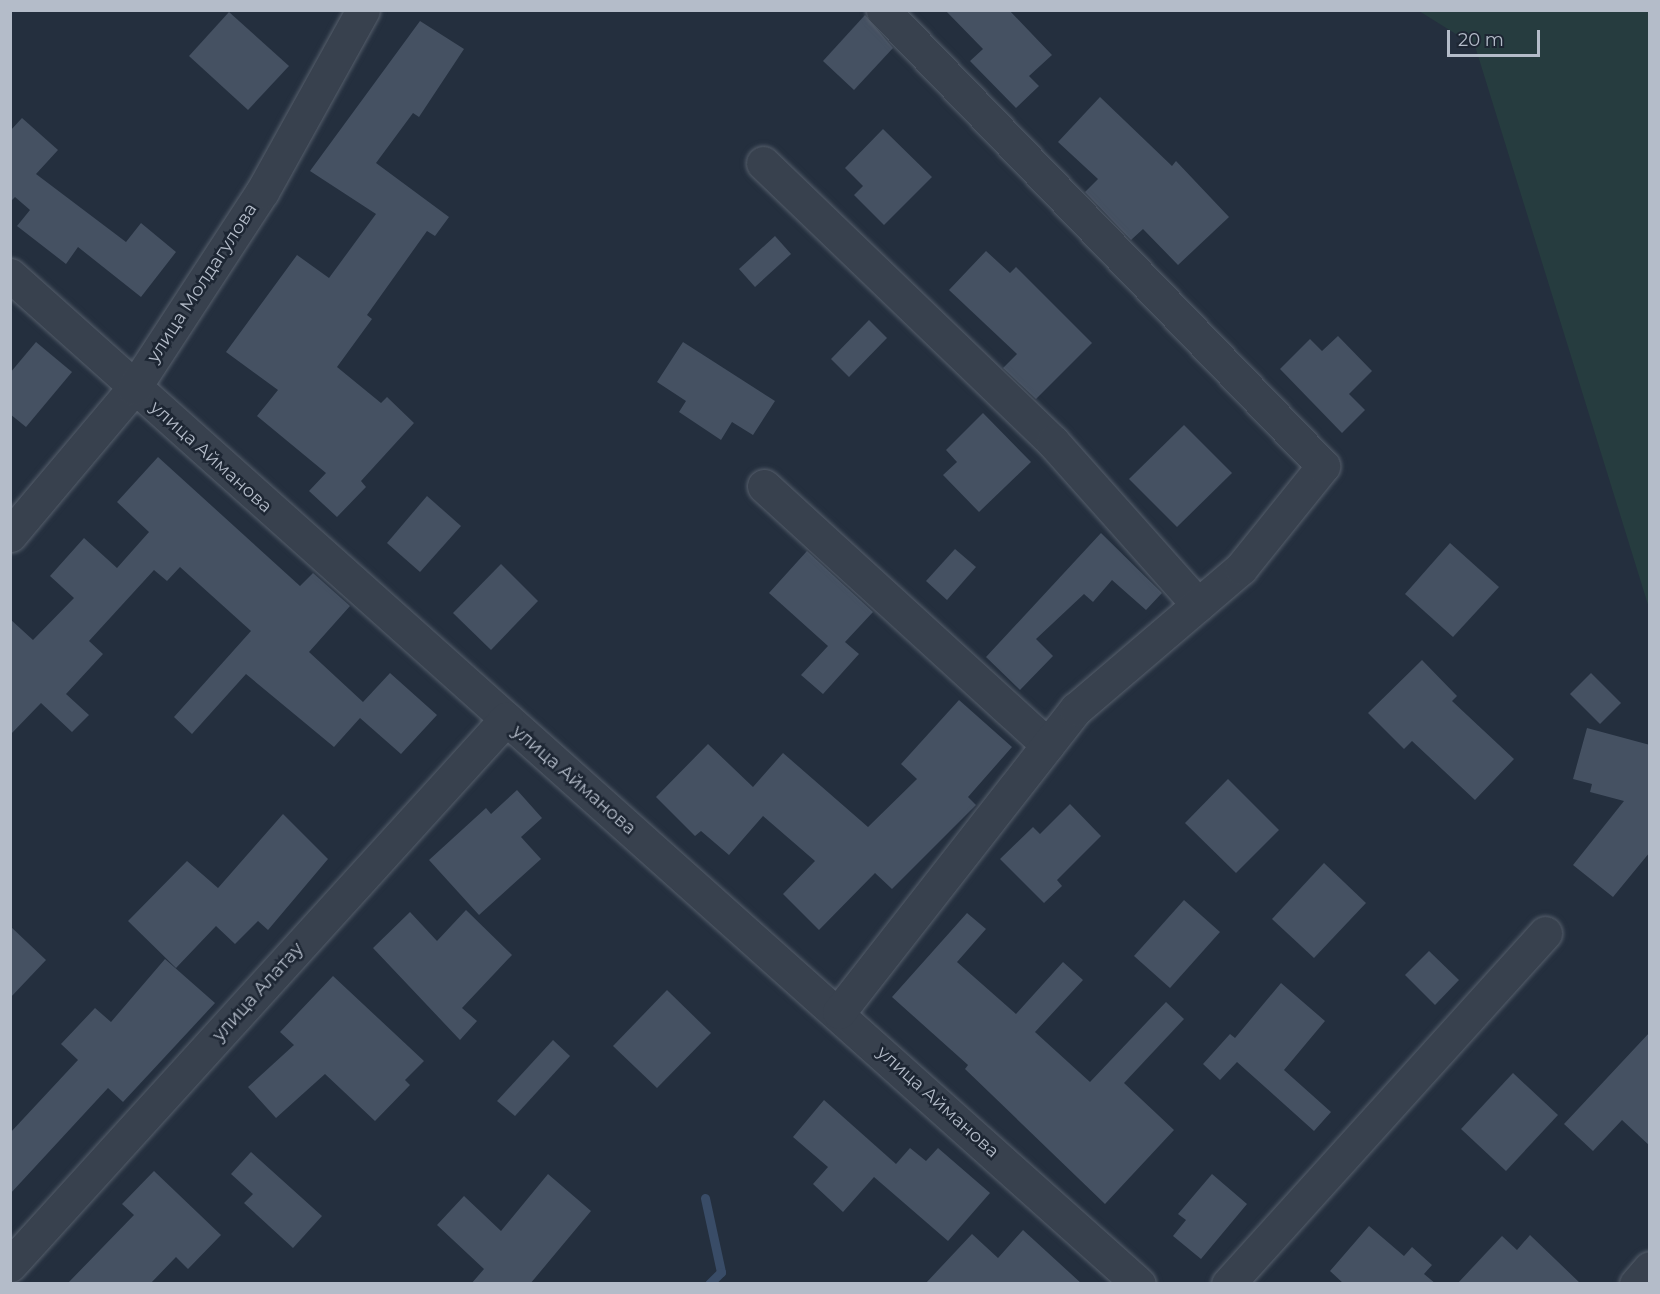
<!DOCTYPE html>
<meta charset="utf-8">
<style>
body{margin:0}
#map{position:relative;width:1660px;height:1294px;overflow:hidden;background:#242f3e;font-family:Montserrat,sans-serif}
div>[style]{position:absolute}
[style*='--x']{left:calc(var(--x)*1px);top:calc(var(--y)*1px);width:calc(var(--w)*1px);rotate:calc(var(--a)*1deg)}
.green>*{inset:0;background:#263c3f}
.stream>*{height:9px;margin:-4.5px;padding:0 4.5px;transform-origin:4.5px;border-radius:4.5px;background:#394c67}
.building>*{inset:0;background:#455162}
.roads{filter:drop-shadow(0 0 2px #565f6c) drop-shadow(0 0 2px #565f6c)}
.minor>*{height:33px;margin:-16.5px;padding:0 16.5px;transform-origin:16.5px;border-radius:16.5px;background:#38414e}
span{translate:-50% -50%;white-space:nowrap;text-align:center;line-height:1.15;-webkit-text-stroke:5px #1d2633;paint-order:stroke}
.street-label{font-size:18px;color:#b4bcc9}
.frame{position:absolute;inset:0;border:12px solid #b4bcc9;pointer-events:none}
.scale{position:absolute;left:1447px;top:30px;width:93px;height:27px;box-sizing:border-box;border:3px solid #b4bcc9;border-top:0;padding-left:8px;font-size:18px;line-height:21px;white-space:nowrap;color:#b4bcc9;-webkit-text-stroke:4px #1d2633;paint-order:stroke}
</style>
<div id="map">
<div class="green">
<div style="clip-path:polygon(1419px 11px,1649px 11px,1649px 608px,1475px 46px)"></div>
</div>
<div class="stream">
<div style="--x:705;--y:1198;--w:76;--a:77.8"></div>
<div style="--x:721;--y:1272;--w:17;--a:135"></div>
</div>
<div class="building">
<div style="clip-path:polygon(945px 10px,1009px 10px,1052px 55px,1029px 76px,1039px 86px,1016px 108px,970px 61px,983px 49px)"></div>
<div style="clip-path:polygon(229px 12px,289px 66px,248px 110px,189px 56px)"></div>
<div style="clip-path:polygon(865px 15px,893px 48px,854px 90px,823px 61px)"></div>
<div style="clip-path:polygon(420px 21px,464px 49px,419px 117px,413px 113px,376px 163px,449px 217px,435px 236px,427px 231px,367px 315px,372px 319px,337px 367px,381px 403px,387px 397px,414px 423px,361px 481px,366px 487px,337px 517px,309px 491px,326px 473px,257px 416px,278px 390px,226px 352px,297px 255px,329px 278px,376px 214px,310px 171px)"></div>
<div style="clip-path:polygon(1100px 97px,1172px 166px,1176px 161px,1229px 217px,1178px 265px,1143px 229px,1131px 240px,1085px 192px,1098px 179px,1058px 142px)"></div>
<div style="clip-path:polygon(22px 118px,58px 150px,36px 174px,126px 242px,141px 223px,176px 252px,141px 297px,78px 247px,66px 264px,17px 226px,30px 210px,15px 197px,10px 202px,10px 131px)"></div>
<div style="clip-path:polygon(883px 129px,932px 177px,884px 225px,854px 195px,863px 186px,845px 168px)"></div>
<div style="clip-path:polygon(775px 236px,791px 254px,755px 287px,739px 269px)"></div>
<div style="clip-path:polygon(986px 251px,1010px 273px,1016px 267px,1092px 343px,1036px 399px,1003px 368px,1017px 354px,949px 290px)"></div>
<div style="clip-path:polygon(869px 320px,887px 338px,849px 377px,831px 359px)"></div>
<div style="clip-path:polygon(1338px 336px,1372px 371px,1349px 394px,1365px 410px,1342px 433px,1280px 369px,1310px 339px,1322px 351px)"></div>
<div style="clip-path:polygon(36px 342px,72px 372px,26px 427px,10px 414px,10px 373px)"></div>
<div style="clip-path:polygon(683px 342px,775px 401px,753px 435px,732px 422px,721px 440px,679px 412px,686px 401px,657px 382px)"></div>
<div style="clip-path:polygon(983px 413px,1031px 462px,979px 512px,943px 475px,957px 462px,946px 450px)"></div>
<div style="clip-path:polygon(1184px 425px,1232px 473px,1177px 527px,1129px 479px)"></div>
<div style="clip-path:polygon(158px 457px,300px 586px,313px 573px,350px 606px,309px 652px,363px 702px,390px 673px,437px 715px,401px 754px,360px 718px,334px 747px,246px 674px,192px 734px,174px 717px,251px 631px,180px 567px,167px 581px,154px 570px,89px 641px,103px 654px,66px 694px,89px 715px,72px 732px,41px 703px,10px 735px,10px 619px,33px 640px,74px 598px,50px 576px,84px 538px,117px 568px,149px 532px,117px 502px)"></div>
<div style="clip-path:polygon(427px 496px,461px 526px,420px 572px,387px 543px)"></div>
<div style="clip-path:polygon(1101px 533px,1162px 593px,1146px 610px,1112px 580px,1093px 602px,1084px 594px,1036px 639px,1053px 656px,1020px 690px,986px 657px)"></div>
<div style="clip-path:polygon(1450px 543px,1499px 587px,1453px 637px,1405px 594px)"></div>
<div style="clip-path:polygon(955px 549px,976px 567px,947px 600px,926px 581px)"></div>
<div style="clip-path:polygon(807px 551px,873px 612px,845px 642px,859px 654px,823px 694px,801px 675px,828px 646px,769px 593px)"></div>
<div style="clip-path:polygon(501px 564px,538px 601px,491px 650px,453px 613px)"></div>
<div style="clip-path:polygon(1422px 660px,1457px 696px,1452px 701px,1514px 759px,1475px 800px,1412px 741px,1404px 749px,1368px 713px)"></div>
<div style="clip-path:polygon(1591px 673px,1621px 703px,1600px 724px,1570px 694px)"></div>
<div style="clip-path:polygon(959px 700px,1012px 747px,968px 797px,976px 805px,892px 889px,875px 873px,819px 930px,783px 894px,815px 861px,763px 816px,729px 855px,701px 831px,695px 836px,656px 797px,708px 744px,753px 787px,783px 753px,868px 827px,917px 779px,901px 764px)"></div>
<div style="clip-path:polygon(1587px 728px,1650px 745px,1650px 852px,1613px 897px,1573px 865px,1624px 801px,1590px 792px,1592px 784px,1573px 779px)"></div>
<div style="clip-path:polygon(1228px 779px,1279px 830px,1236px 873px,1185px 823px)"></div>
<div style="clip-path:polygon(517px 790px,542px 818px,521px 837px,541px 859px,479px 915px,429px 860px,486px 808px,491px 814px)"></div>
<div style="clip-path:polygon(1070px 804px,1101px 836px,1057px 880px,1062px 886px,1044px 903px,1000px 859px,1033px 827px,1040px 834px)"></div>
<div style="clip-path:polygon(283px 814px,328px 859px,268px 930px,258px 921px,235px 944px,216px 926px,176px 968px,128px 921px,187px 861px,218px 888px)"></div>
<div style="clip-path:polygon(1324px 863px,1366px 903px,1314px 958px,1272px 919px)"></div>
<div style="clip-path:polygon(1184px 900px,1220px 932px,1170px 988px,1134px 956px)"></div>
<div style="clip-path:polygon(466px 910px,512px 955px,462px 1008px,477px 1021px,460px 1040px,373px 948px,410px 912px,437px 941px)"></div>
<div style="clip-path:polygon(967px 913px,986px 929px,957px 962px,1016px 1014px,1063px 962px,1083px 980px,1035px 1032px,1090px 1082px,1166px 1002px,1184px 1019px,1124px 1083px,1174px 1130px,1105px 1204px,965px 1069px,968px 1065px,892px 997px)"></div>
<div style="clip-path:polygon(10px 926px,46px 960px,10px 998px)"></div>
<div style="clip-path:polygon(1429px 951px,1459px 980px,1435px 1005px,1405px 975px)"></div>
<div style="clip-path:polygon(165px 959px,215px 1003px,123px 1102px,108px 1088px,10px 1194px,10px 1133px,78px 1060px,61px 1044px,95px 1008px,111px 1022px)"></div>
<div style="clip-path:polygon(333px 976px,424px 1061px,405px 1080px,410px 1085px,375px 1121px,325px 1074px,276px 1118px,248px 1087px,294px 1045px,280px 1032px)"></div>
<div style="clip-path:polygon(1281px 983px,1325px 1021px,1284px 1070px,1331px 1112px,1314px 1131px,1237px 1062px,1220px 1080px,1203px 1064px,1230px 1034px,1235px 1038px)"></div>
<div style="clip-path:polygon(667px 990px,711px 1033px,657px 1088px,613px 1046px)"></div>
<div style="clip-path:polygon(1650px 1032px,1650px 1146px,1622px 1120px,1593px 1151px,1564px 1124px)"></div>
<div style="clip-path:polygon(553px 1040px,570px 1056px,515px 1116px,497px 1101px)"></div>
<div style="clip-path:polygon(1513px 1073px,1558px 1115px,1506px 1171px,1461px 1129px)"></div>
<div style="clip-path:polygon(824px 1100px,896px 1164px,910px 1148px,926px 1161px,938px 1148px,990px 1193px,948px 1241px,874px 1177px,843px 1212px,813px 1184px,828px 1167px,793px 1137px)"></div>
<div style="clip-path:polygon(251px 1152px,322px 1216px,293px 1248px,244px 1203px,253px 1194px,231px 1174px)"></div>
<div style="clip-path:polygon(154px 1171px,221px 1235px,188px 1269px,176px 1257px,150px 1284px,67px 1284px,134px 1215px,122px 1204px)"></div>
<div style="clip-path:polygon(548px 1174px,591px 1211px,530px 1284px,471px 1284px,484px 1269px,437px 1225px,464px 1196px,501px 1231px)"></div>
<div style="clip-path:polygon(1212px 1174px,1247px 1204px,1201px 1259px,1173px 1236px,1186px 1220px,1178px 1214px)"></div>
<div style="clip-path:polygon(1369px 1226px,1404px 1256px,1412px 1247px,1432px 1265px,1424px 1274px,1436px 1284px,1344px 1284px,1330px 1271px)"></div>
<div style="clip-path:polygon(1023px 1230px,1082px 1284px,925px 1284px,972px 1234px,998px 1258px)"></div>
<div style="clip-path:polygon(1530px 1235px,1581px 1284px,1457px 1284px,1502px 1236px,1517px 1250px)"></div>
</div>
<div class="roads">
<div class="minor">
<div style="--x:763;--y:163;--w:402;--a:43.9"></div>
<div style="--x:1053;--y:442;--w:218;--a:48.3"></div>
<div style="--x:10;--y:275;--w:1514;--a:41.79"></div>
<div style="--x:764;--y:486;--w:384;--a:42.4"></div>
<div style="--x:10;--y:535;--w:192;--a:-49.9"></div>
<div style="--x:134;--y:388;--w:234;--a:-56.9"></div>
<div style="--x:262;--y:192;--w:208;--a:-61"></div>
<div style="--x:839;--y:1012;--w:385;--a:-52"></div>
<div style="--x:1076;--y:709;--w:217;--a:-40.5"></div>
<div style="--x:1241;--y:568;--w:131;--a:-51.2"></div>
<div style="--x:1323;--y:466;--w:634;--a:-133.98"></div>
<div style="--x:10;--y:1265;--w:738;--a:-47.75"></div>
<div style="--x:1228;--y:1284;--w:473;--a:-47.9"></div>
<div style="--x:1636;--y:1284;--w:21;--a:-49"></div>
</div>
</div>
<div class="street-label">
<span style="left:202px;top:283px;rotate:-57deg">улица Молдагулова</span>
<span style="left:211px;top:457px;rotate:42deg">улица Айманова</span>
<span style="left:574px;top:780px;rotate:41deg">улица Айманова</span>
<span style="left:258px;top:992px;rotate:-48deg">улица Алатау</span>
<span style="left:938px;top:1102px;rotate:42deg">улица Айманова</span>
</div>
<div class="frame"></div>
<div class="scale">20 m</div>
</div>
